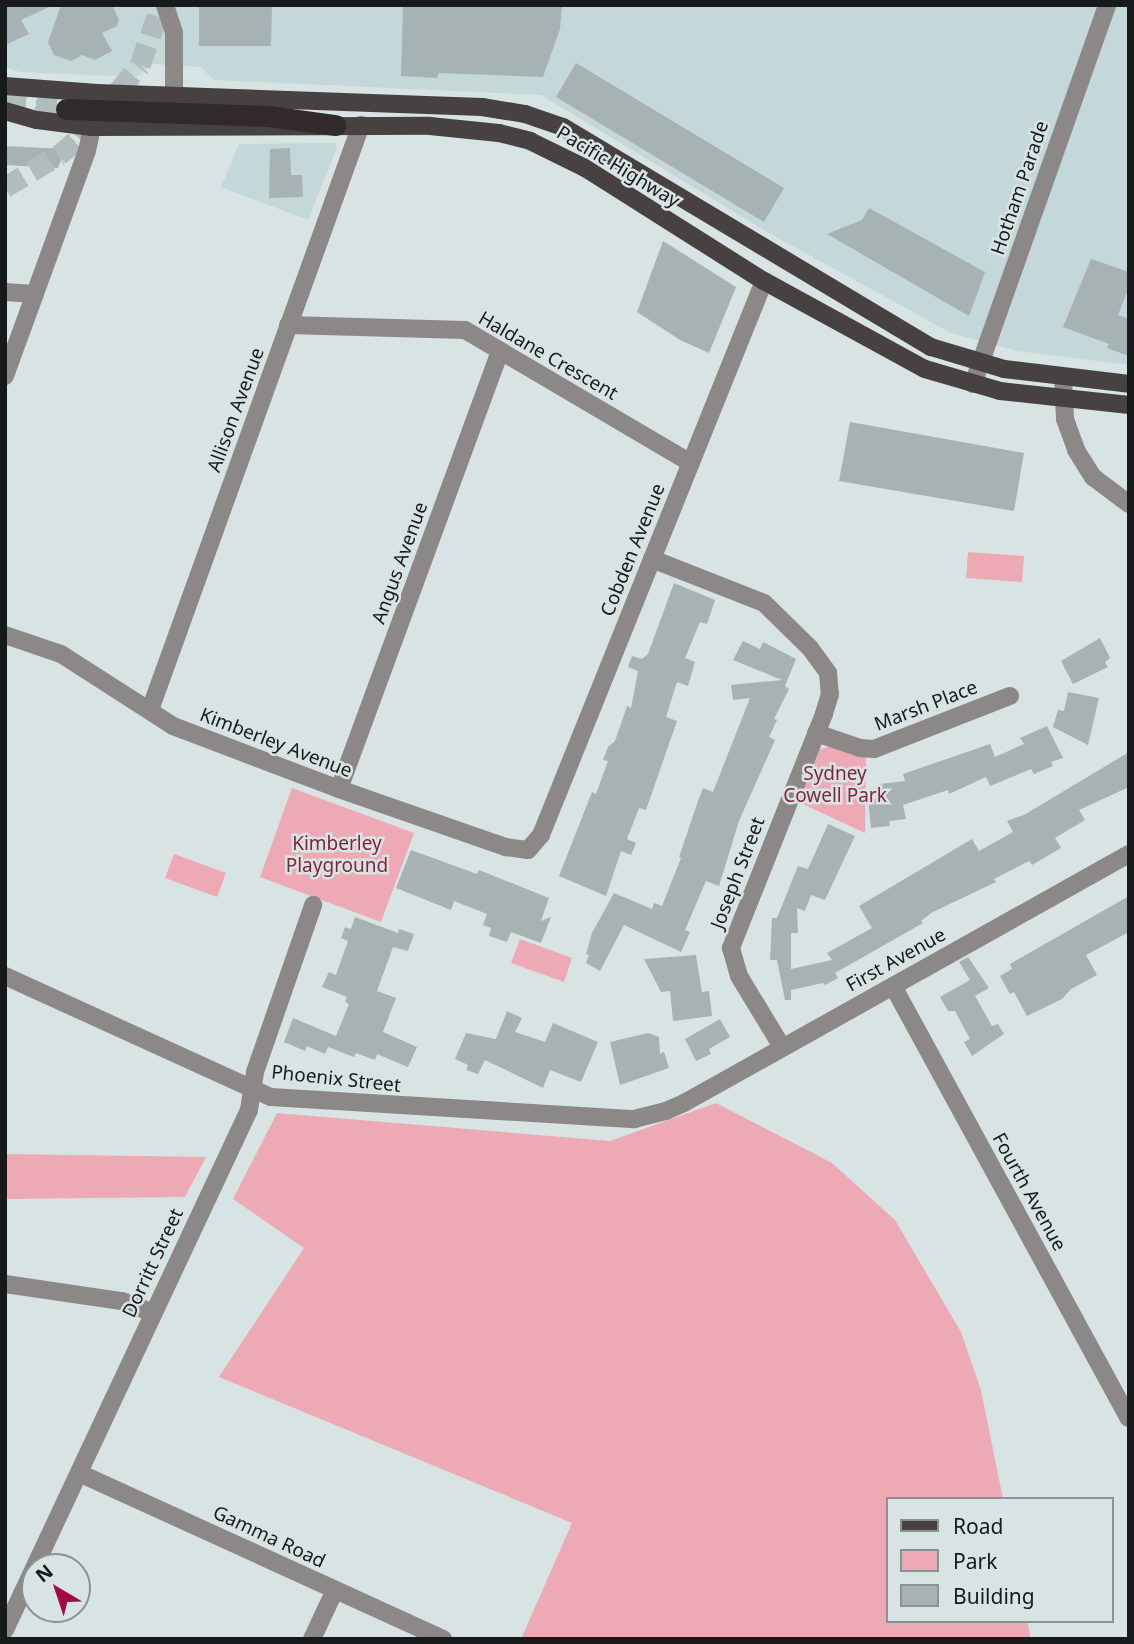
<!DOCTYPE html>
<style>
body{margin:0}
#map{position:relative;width:1134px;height:1644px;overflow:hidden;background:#d8e4e4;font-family:"Noto Sans",sans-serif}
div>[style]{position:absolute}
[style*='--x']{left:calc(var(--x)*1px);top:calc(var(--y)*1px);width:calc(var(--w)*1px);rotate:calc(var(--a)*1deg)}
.built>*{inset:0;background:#c4d8da}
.green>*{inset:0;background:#eeaab4}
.building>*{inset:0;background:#a7b2b2}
.highway-tunnel>*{height:21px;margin-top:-10.5px;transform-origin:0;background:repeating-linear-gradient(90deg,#b1bcbc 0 21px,transparent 0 31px)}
.minor>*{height:18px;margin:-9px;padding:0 9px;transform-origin:9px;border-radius:9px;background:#8c8888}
.major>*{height:18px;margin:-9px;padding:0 9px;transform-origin:9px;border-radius:9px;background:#484142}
.highway>*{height:21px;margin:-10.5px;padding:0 10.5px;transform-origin:10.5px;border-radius:10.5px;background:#31292a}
span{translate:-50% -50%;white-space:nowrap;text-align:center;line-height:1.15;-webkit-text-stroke:5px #d8e4e4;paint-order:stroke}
.street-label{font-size:19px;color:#161a1a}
.park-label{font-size:19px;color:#86223e}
.frame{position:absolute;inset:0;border:7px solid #161a1a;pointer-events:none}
.legend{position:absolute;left:886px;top:1497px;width:228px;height:126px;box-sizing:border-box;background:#d8e4e4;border:2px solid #8a9393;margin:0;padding:9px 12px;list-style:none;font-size:21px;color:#161a1a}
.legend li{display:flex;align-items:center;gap:14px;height:35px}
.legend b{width:35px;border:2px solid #8a9393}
.north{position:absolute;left:21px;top:1553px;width:70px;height:70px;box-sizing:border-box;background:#d8e4e4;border:2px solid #8a9393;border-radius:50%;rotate:321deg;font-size:19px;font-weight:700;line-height:28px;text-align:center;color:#161a1a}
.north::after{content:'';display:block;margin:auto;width:24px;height:32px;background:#a30a43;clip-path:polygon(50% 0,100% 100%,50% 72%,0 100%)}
</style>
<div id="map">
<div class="built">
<div style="clip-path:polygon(5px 5px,1129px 5px,1129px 365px,1017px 351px,951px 333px,769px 233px,541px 95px,214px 80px,200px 67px,152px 64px,137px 77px,20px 72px,5px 67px)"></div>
<div style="clip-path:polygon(334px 143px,337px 148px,308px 220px,221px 187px,239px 144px)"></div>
</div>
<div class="green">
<div style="clip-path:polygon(968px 552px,1024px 556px,1022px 582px,966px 578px)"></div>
<div style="clip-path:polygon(831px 746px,866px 756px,865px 833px,796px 801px,818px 750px)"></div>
<div style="clip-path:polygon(292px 788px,414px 833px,381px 922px,260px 877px)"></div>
<div style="clip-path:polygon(174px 854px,226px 873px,217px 897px,165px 878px)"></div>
<div style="clip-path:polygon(520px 939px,572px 958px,564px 982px,511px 963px)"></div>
<div style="clip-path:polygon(716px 1103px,832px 1163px,895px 1220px,961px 1332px,981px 1390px,1003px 1499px,887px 1499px,887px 1621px,1027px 1621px,1031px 1639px,521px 1639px,572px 1523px,219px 1377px,304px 1248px,233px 1199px,277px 1113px,610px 1141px)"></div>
<div style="clip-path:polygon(5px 1154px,206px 1157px,185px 1197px,5px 1199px)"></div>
</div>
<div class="building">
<div style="clip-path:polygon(5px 5px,54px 5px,21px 20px,29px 34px,5px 45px)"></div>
<div style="clip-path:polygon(61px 5px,112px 5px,119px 20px,117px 26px,102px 33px,112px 51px,95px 60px,82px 55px,71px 61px,54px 55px,48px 42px)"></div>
<div style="clip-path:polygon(199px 5px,272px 5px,271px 46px,199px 46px)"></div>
<div style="clip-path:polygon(403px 5px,562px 5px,560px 29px,543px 77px,439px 73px,437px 78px,401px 76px)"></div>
<div style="clip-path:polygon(576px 63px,784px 188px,764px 222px,556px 97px)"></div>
<div style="clip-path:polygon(5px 146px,65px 149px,58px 168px,5px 165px)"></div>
<div style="clip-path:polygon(290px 148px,291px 175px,302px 175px,303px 197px,269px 198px,270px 149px)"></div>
<div style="clip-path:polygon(869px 208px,985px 272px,969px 316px,827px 234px,862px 220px)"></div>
<div style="clip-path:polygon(663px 241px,736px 287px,709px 353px,680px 340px,637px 312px)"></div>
<div style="clip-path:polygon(1091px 259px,1129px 272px,1129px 287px,1118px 315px,1129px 319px,1129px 356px,1107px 348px,1109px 344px,1063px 327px)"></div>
<div style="clip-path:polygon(850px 422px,1024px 453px,1014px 511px,839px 481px)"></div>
<div style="clip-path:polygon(674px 583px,715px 600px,707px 624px,700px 622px,685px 658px,695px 662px,688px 686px,677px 682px,666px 717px,677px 721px,646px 810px,639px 808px,627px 839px,636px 843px,631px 855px,621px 851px,606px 896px,559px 876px,592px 792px,596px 794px,608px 761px,603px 760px,608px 747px,615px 741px,627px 706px,631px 708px,638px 671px,628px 667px,632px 656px,642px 659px,648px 654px)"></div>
<div style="clip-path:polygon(1100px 638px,1110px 658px,1105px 662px,1108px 667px,1073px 684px,1061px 661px)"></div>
<div style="clip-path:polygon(743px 641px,760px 649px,763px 642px,796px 659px,785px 686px,789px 689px,774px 719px,777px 720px,769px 737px,775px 740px,739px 821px,719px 886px,706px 881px,685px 930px,690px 932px,681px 952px,624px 925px,600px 971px,586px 963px,589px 955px,586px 954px,592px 933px,614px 893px,652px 909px,654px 903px,662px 906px,681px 858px,679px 857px,698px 801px,703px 788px,713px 792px,750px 698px,733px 700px,731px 685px,782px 680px,733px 660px)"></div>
<div style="clip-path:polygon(1068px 692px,1099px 698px,1088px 745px,1053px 727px,1058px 710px,1064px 711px)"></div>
<div style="clip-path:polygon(1047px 726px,1063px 758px,1051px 762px,1053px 766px,1034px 774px,1031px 769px,990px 786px,986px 777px,949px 794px,948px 790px,903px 805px,906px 819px,889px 821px,890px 826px,871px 828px,868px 800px,882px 798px,880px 784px,905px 781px,903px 774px,990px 744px,995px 757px,1024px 744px,1020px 738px)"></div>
<div style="clip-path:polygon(1129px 752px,1129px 787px,1079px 810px,1085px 820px,1055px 838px,1061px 848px,1032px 865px,1029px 861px,994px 879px,996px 882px,931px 913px,921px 921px,923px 923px,835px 973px,838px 978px,825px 985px,823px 983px,791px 990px,791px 1000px,785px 1000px,777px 960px,770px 960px,772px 918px,777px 918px,798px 866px,808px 869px,828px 824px,855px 836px,825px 900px,811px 895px,805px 911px,797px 908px,798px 933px,791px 933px,791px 969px,832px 960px,827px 953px,872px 928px,859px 906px,972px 839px,979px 851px,1013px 832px,1007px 821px,1024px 815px)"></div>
<div style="clip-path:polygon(411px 850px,477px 874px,479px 870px,549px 898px,541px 921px,551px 917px,541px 943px,511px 932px,507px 942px,489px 936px,491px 928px,483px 925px,487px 914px,454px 901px,451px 910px,396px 888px)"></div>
<div style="clip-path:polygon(1129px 896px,1129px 932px,1086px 955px,1097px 975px,1071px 989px,1062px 999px,1027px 1016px,1014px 992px,1010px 994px,1000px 976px,1012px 969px,1010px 964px)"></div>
<div style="clip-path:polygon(355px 917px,398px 933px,399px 929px,414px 934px,408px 951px,393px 947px,377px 991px,396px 998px,383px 1032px,417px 1047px,408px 1067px,377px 1054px,375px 1060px,356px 1053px,354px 1057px,328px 1047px,325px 1054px,307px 1046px,305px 1051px,284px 1042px,293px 1018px,336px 1036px,349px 1004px,345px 1002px,347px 997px,322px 987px,329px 972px,336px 975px,348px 941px,341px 938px,345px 927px,351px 929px)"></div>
<div style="clip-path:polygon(696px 955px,702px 992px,709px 991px,712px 1016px,673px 1021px,670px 991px,661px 992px,644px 959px)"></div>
<div style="clip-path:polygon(968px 957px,989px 988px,975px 996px,992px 1026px,998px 1024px,1004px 1034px,972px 1056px,964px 1042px,970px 1039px,955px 1011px,948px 1011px,940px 997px,970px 980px,959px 962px)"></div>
<div style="clip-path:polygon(507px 1011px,522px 1018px,515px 1032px,545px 1042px,553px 1023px,598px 1042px,581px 1082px,550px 1070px,543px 1088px,485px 1060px,478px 1074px,466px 1070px,468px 1065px,455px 1059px,466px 1033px,496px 1039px)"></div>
<div style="clip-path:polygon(720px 1019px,730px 1037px,709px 1049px,711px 1054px,696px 1061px,685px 1039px)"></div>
<div style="clip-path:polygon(648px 1033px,659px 1037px,660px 1054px,664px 1052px,669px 1068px,620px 1085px,610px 1042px)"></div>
</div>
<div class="highway-tunnel">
<div style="--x:5;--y:101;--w:62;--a:7.5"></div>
<div style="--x:5;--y:187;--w:63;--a:-30.7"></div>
<div style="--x:59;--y:155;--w:26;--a:-40"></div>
<div style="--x:79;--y:138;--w:95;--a:-50.1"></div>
<div style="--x:140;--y:65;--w:64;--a:-70.7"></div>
</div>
<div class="minor">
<div style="--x:165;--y:5;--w:29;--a:72"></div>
<div style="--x:174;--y:33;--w:61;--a:90"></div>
<div style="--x:5;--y:292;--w:30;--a:4"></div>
<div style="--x:288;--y:325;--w:177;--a:1.6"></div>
<div style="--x:465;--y:330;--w:262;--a:30.5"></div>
<div style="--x:5;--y:376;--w:239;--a:-70"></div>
<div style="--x:87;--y:151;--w:25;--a:-78"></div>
<div style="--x:1063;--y:378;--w:41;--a:87.2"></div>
<div style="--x:1065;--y:419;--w:33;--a:70"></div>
<div style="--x:1076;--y:450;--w:32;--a:58"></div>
<div style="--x:1093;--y:477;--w:45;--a:36.9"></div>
<div style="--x:973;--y:384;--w:402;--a:-70.5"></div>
<div style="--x:652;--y:559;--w:120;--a:21.4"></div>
<div style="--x:764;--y:603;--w:64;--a:44.4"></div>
<div style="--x:810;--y:648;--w:31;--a:54"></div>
<div style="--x:828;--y:673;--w:21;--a:85"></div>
<div style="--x:830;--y:694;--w:21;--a:107"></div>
<div style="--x:824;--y:714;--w:252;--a:111.7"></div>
<div style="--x:731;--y:948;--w:29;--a:74"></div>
<div style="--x:739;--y:976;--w:83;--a:58.8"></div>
<div style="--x:5;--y:635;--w:59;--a:18.7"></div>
<div style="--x:61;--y:654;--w:133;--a:32.7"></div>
<div style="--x:173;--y:726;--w:178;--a:20.8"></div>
<div style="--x:339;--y:789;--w:177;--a:19.2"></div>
<div style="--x:506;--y:847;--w:22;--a:8"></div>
<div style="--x:528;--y:850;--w:20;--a:-49"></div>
<div style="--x:541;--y:835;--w:597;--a:-68.07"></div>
<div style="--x:150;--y:710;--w:622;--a:-70.17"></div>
<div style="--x:816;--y:733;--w:46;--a:18.8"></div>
<div style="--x:860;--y:748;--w:14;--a:4"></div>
<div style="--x:874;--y:749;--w:146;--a:-21.3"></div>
<div style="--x:339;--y:789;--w:467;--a:-69.8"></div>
<div style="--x:5;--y:976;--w:292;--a:24.5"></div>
<div style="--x:271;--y:1097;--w:364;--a:3.5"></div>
<div style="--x:634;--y:1119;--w:33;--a:-14"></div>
<div style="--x:666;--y:1111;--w:20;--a:-24"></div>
<div style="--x:684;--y:1103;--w:510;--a:-29.23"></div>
<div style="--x:893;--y:986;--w:492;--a:61.4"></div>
<div style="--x:5;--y:1284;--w:118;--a:8.3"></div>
<div style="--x:122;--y:1301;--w:33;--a:21"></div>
<div style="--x:79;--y:1473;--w:400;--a:24.5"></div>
<div style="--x:5;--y:1630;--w:574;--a:-64.86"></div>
<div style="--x:249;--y:1110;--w:38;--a:-81"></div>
<div style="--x:255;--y:1072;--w:177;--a:-70.8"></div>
<div style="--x:312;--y:1639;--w:54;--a:-64.9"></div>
</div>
<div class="major">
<div style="--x:5;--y:86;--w:92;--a:4.4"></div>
<div style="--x:97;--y:93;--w:385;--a:2.1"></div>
<div style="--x:482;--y:107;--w:44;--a:9.2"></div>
<div style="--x:525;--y:114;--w:40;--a:18.9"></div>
<div style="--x:563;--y:127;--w:429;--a:30.9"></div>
<div style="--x:931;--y:347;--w:76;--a:16.8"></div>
<div style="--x:1004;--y:369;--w:126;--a:6.8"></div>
<div style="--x:5;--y:111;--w:33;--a:16"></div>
<div style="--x:37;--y:120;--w:55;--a:7.3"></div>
<div style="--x:92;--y:127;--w:338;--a:-0.2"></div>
<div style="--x:430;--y:126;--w:69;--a:5.8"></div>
<div style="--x:499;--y:133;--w:32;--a:14"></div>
<div style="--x:530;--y:141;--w:61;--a:26.1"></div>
<div style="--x:585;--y:168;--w:212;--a:32.3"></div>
<div style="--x:764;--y:281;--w:183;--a:28.7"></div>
<div style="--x:925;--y:369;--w:78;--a:16.3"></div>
<div style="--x:1000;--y:391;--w:130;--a:6.2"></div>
</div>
<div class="highway">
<div style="--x:66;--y:109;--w:202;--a:2"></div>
<div style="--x:268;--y:116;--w:68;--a:7.7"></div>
</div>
<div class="street-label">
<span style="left:618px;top:167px;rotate:31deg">Pacific Highway</span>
<span style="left:1020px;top:188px;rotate:-71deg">Hotham Parade</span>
<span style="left:548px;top:356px;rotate:30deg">Haldane Crescent</span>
<span style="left:236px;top:410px;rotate:-70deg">Allison Avenue</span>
<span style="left:633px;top:550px;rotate:-68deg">Cobden Avenue</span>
<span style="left:400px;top:563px;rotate:-70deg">Angus Avenue</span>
<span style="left:926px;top:706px;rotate:-21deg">Marsh Place</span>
<span style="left:276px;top:743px;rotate:21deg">Kimberley Avenue</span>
<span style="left:738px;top:873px;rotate:-69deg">Joseph Street</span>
<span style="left:896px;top:960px;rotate:-29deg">First Avenue</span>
<span style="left:336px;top:1079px;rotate:6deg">Phoenix Street</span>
<span style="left:1029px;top:1192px;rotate:61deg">Fourth Avenue</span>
<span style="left:153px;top:1263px;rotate:-65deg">Dorritt Street</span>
<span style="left:269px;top:1537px;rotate:25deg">Gamma Road</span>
</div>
<div class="park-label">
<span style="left:835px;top:785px">Sydney<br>Cowell Park</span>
<span style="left:337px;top:855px">Kimberley<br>Playground</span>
</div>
<div class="frame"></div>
<ul class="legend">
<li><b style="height:9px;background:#484142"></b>Road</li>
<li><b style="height:19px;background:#eeaab4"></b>Park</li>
<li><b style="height:19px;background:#a7b2b2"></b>Building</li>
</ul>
<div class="north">N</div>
</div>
